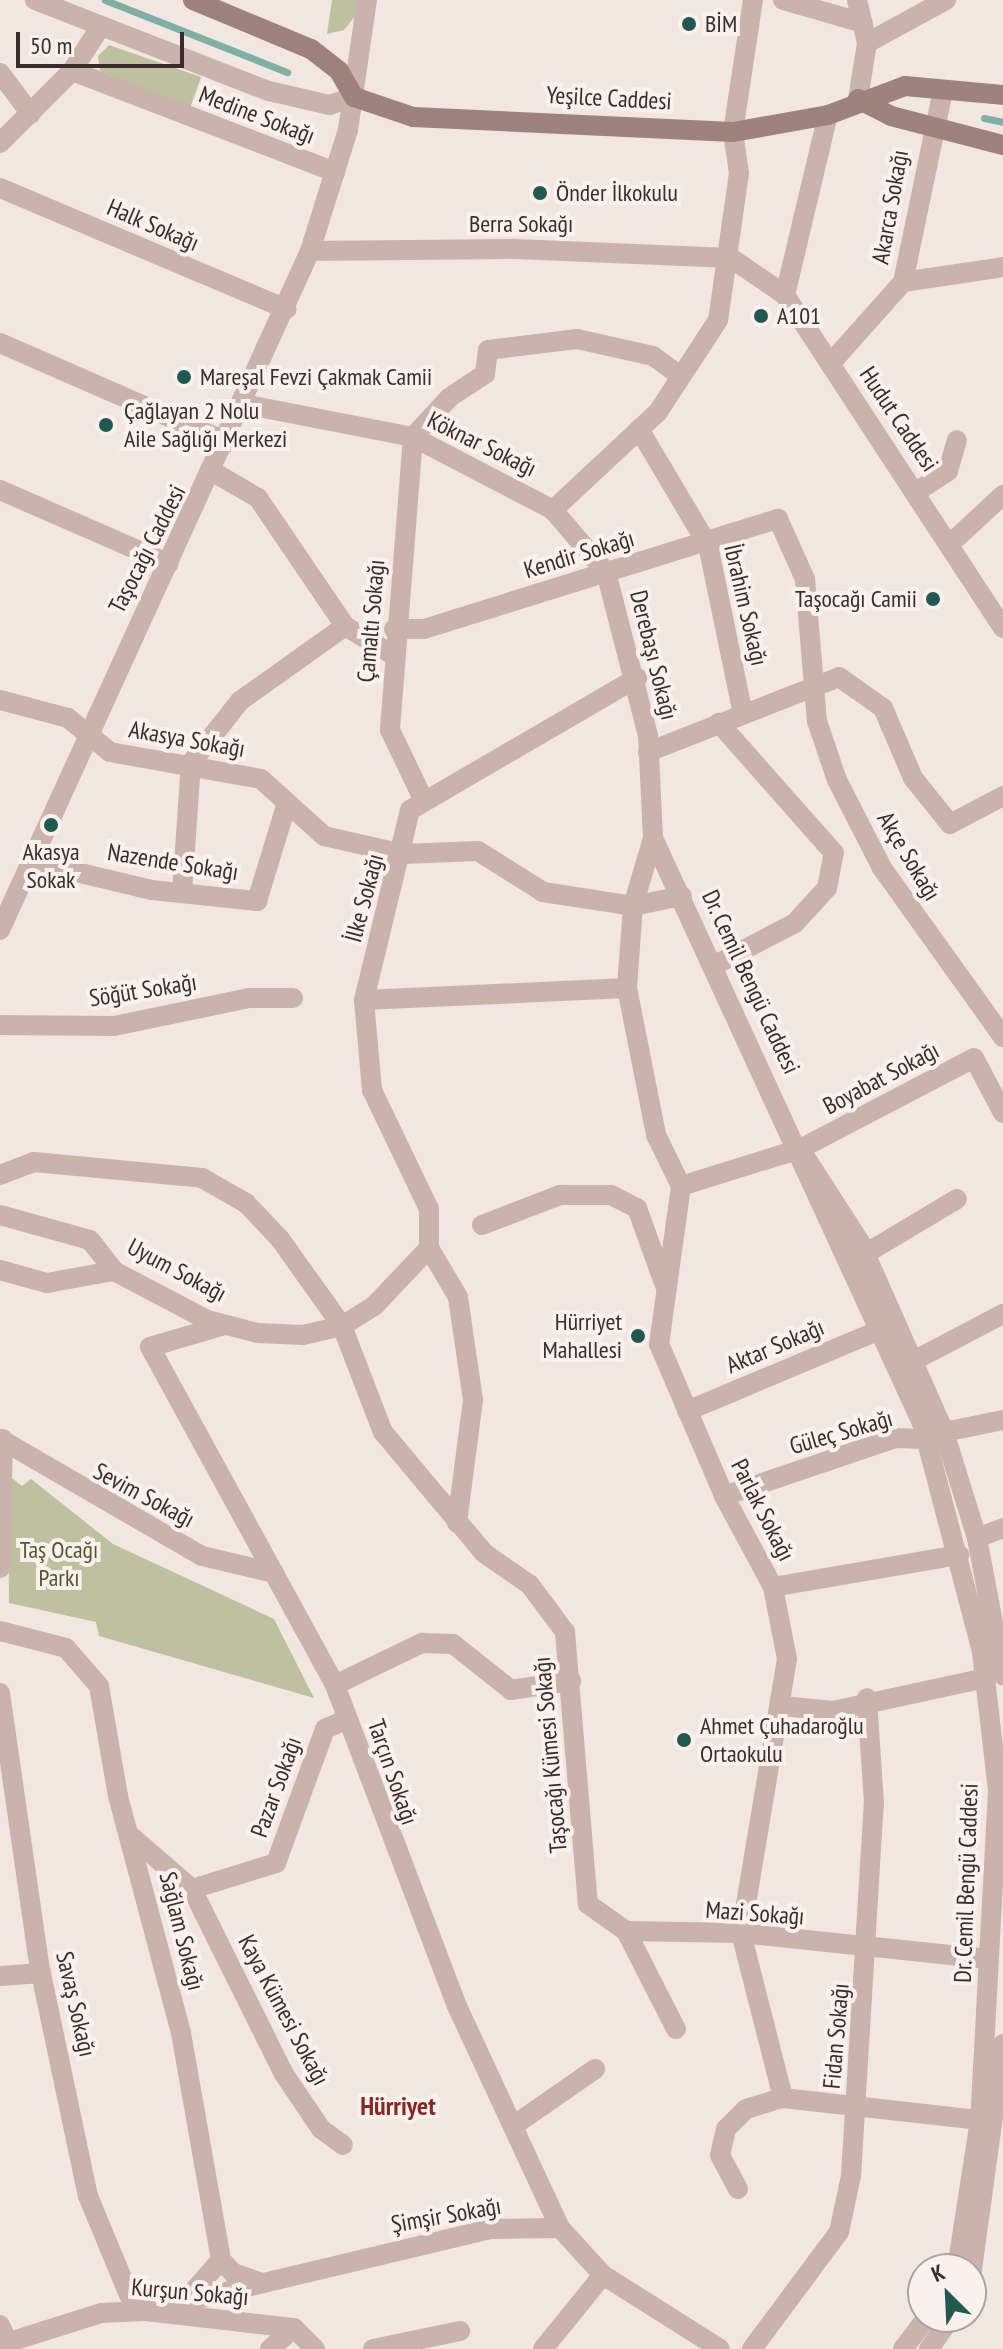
<!DOCTYPE html>
<meta charset="utf-8">
<style>
body{margin:0}
#map{position:relative;width:1003px;height:2349px;overflow:hidden;background:#f2e6e0;font-family:"PT Sans Narrow",sans-serif}
div>[style]{position:absolute}
[style*='--x']{left:calc(var(--x)*1px);top:calc(var(--y)*1px);width:calc(var(--w)*1px);rotate:calc(var(--a)*1deg)}
.green>*{inset:0;background:#bdc1a0}
.stream>*{height:7px;margin:-3.5px;padding:0 3.5px;transform-origin:3.5px;border-radius:3.5px;background:#80afa6}
.minor>*{height:20px;margin:-10px;padding:0 10px;transform-origin:10px;border-radius:10px;background:#cab3ac}
.tertiary>*{height:20px;margin:-10px;padding:0 10px;transform-origin:10px;border-radius:10px;background:#cab3ac}
.secondary>*{height:20px;margin:-10px;padding:0 10px;transform-origin:10px;border-radius:10px;background:#9e827d}
.dots>*{width:22px;height:22px;translate:-50% -50%;box-sizing:border-box;border:4px solid #faf1ec;border-radius:50%}
span{translate:-50% -50%;white-space:nowrap;text-align:center;line-height:1.15;-webkit-text-stroke:8px #faf1ec;paint-order:stroke}
.poi-label{font-size:24px;color:#392c2b}
.left{translate:0 -50%;text-align:left}
.right{translate:-100% -50%;text-align:right}
.street-label{font-size:24px;color:#392c2b}
.park-label{font-size:24px;color:#50562f}
.neighbourhood-label{font-size:26px;color:#852926;font-weight:700}
.north{position:absolute;left:907px;top:2253px;width:80px;height:80px;box-sizing:border-box;background:#faf1ec;border:2px solid #ada29f;border-radius:50%;rotate:336deg;font-size:22px;font-weight:700;line-height:32px;text-align:center;color:#392c2b}
.north::after{content:'';display:block;margin:auto;width:28px;height:36px;background:#215951;clip-path:polygon(50% 0,100% 100%,50% 72%,0 100%)}
.scale{position:absolute;left:16px;top:32px;width:168px;height:36px;box-sizing:border-box;border:4px solid #392c2b;border-top:0;padding-left:10px;font-size:24px;line-height:28px;white-space:nowrap;color:#392c2b;-webkit-text-stroke:6px #faf1ec;paint-order:stroke}
</style>
<div id="map">
<div class="green">
<div style="clip-path:polygon(332px 0,357px 0,357px 14px,344px 30px,327px 34px)"></div>
<div style="clip-path:polygon(109px 45px,201px 77px,190px 108px,100px 71px,98px 56px)"></div>
<div style="clip-path:polygon(8px 1475px,22px 1486px,31px 1479px,113px 1544px,274px 1619px,314px 1698px,99px 1636px,96px 1622px,9px 1603px)"></div>
</div>
<div class="stream">
<div style="--x:105;--y:0;--w:196;--a:21.6"></div>
<div style="--x:984;--y:118;--w:19;--a:12"></div>
</div>
<div class="minor">
<div style="--x:35;--y:0;--w:251;--a:21.3"></div>
<div style="--x:269;--y:91;--w:62;--a:13.1"></div>
<div style="--x:329;--y:105;--w:26;--a:-18"></div>
<div style="--x:783;--y:0;--w:83;--a:16"></div>
<div style="--x:857;--y:0;--w:44;--a:76.9"></div>
<div style="--x:867;--y:43;--w:57;--a:99.1"></div>
<div style="--x:867;--y:43;--w:90;--a:-28.6"></div>
<div style="--x:72;--y:71;--w:282;--a:21"></div>
<div style="--x:0;--y:73;--w:51;--a:52.9"></div>
<div style="--x:733;--y:132;--w:134;--a:-81.4"></div>
<div style="--x:0;--y:143;--w:102;--a:-45"></div>
<div style="--x:72;--y:71;--w:50;--a:-57.3"></div>
<div style="--x:0;--y:188;--w:311;--a:22.9"></div>
<div style="--x:903;--y:282;--w:101;--a:-8.5"></div>
<div style="--x:785;--y:295;--w:185;--a:-76.6"></div>
<div style="--x:830;--y:364;--w:110;--a:-48.3"></div>
<div style="--x:903;--y:282;--w:196;--a:-78.2"></div>
<div style="--x:243;--y:404;--w:173;--a:11"></div>
<div style="--x:413;--y:437;--w:158;--a:27.5"></div>
<div style="--x:639;--y:429;--w:135;--a:59.3"></div>
<div style="--x:708;--y:545;--w:173;--a:78.3"></div>
<div style="--x:413;--y:437;--w:294;--a:94.5"></div>
<div style="--x:390;--y:730;--w:79;--a:64.4"></div>
<div style="--x:413;--y:437;--w:54;--a:-47.2"></div>
<div style="--x:450;--y:397;--w:42;--a:-33.3"></div>
<div style="--x:485;--y:374;--w:24;--a:-83"></div>
<div style="--x:488;--y:350;--w:90;--a:-7"></div>
<div style="--x:577;--y:339;--w:78;--a:12.6"></div>
<div style="--x:653;--y:356;--w:34;--a:36"></div>
<div style="--x:215;--y:473;--w:50;--a:30.2"></div>
<div style="--x:258;--y:498;--w:155;--a:55.8"></div>
<div style="--x:345;--y:626;--w:54;--a:31.3"></div>
<div style="--x:0;--y:490;--w:184;--a:23.6"></div>
<div style="--x:916;--y:492;--w:38;--a:-33"></div>
<div style="--x:948;--y:471;--w:32;--a:-74"></div>
<div style="--x:951;--y:543;--w:71;--a:-42.7"></div>
<div style="--x:394;--y:629;--w:30;--a:0"></div>
<div style="--x:424;--y:629;--w:371;--a:-17.3"></div>
<div style="--x:778;--y:519;--w:66;--a:65.8"></div>
<div style="--x:805;--y:579;--w:143;--a:85.2"></div>
<div style="--x:817;--y:721;--w:62;--a:71.3"></div>
<div style="--x:837;--y:780;--w:99;--a:62.9"></div>
<div style="--x:882;--y:868;--w:208;--a:54.4"></div>
<div style="--x:0;--y:700;--w:70;--a:14.8"></div>
<div style="--x:68;--y:718;--w:54;--a:39"></div>
<div style="--x:110;--y:752;--w:153;--a:10.1"></div>
<div style="--x:261;--y:779;--w:85;--a:42.1"></div>
<div style="--x:324;--y:836;--w:81;--a:12.8"></div>
<div style="--x:403;--y:854;--w:75;--a:-2.3"></div>
<div style="--x:478;--y:851;--w:77;--a:32.2"></div>
<div style="--x:543;--y:892;--w:91;--a:8.8"></div>
<div style="--x:30;--y:861;--w:125;--a:13.4"></div>
<div style="--x:152;--y:890;--w:106;--a:6"></div>
<div style="--x:257;--y:901;--w:102;--a:-73"></div>
<div style="--x:182;--y:892;--w:129;--a:-86"></div>
<div style="--x:191;--y:763;--w:79;--a:-51.7"></div>
<div style="--x:240;--y:701;--w:129;--a:-35.5"></div>
<div style="--x:715;--y:965;--w:90;--a:-27.7"></div>
<div style="--x:795;--y:923;--w:47;--a:-47.6"></div>
<div style="--x:827;--y:888;--w:36;--a:-79"></div>
<div style="--x:834;--y:853;--w:174;--a:-131.5"></div>
<div style="--x:364;--y:1000;--w:263;--a:-2.6"></div>
<div style="--x:0;--y:1025;--w:114;--a:0.5"></div>
<div style="--x:114;--y:1026;--w:138;--a:-11.7"></div>
<div style="--x:249;--y:998;--w:44;--a:0"></div>
<div style="--x:800;--y:1149;--w:196;--a:-27.6"></div>
<div style="--x:974;--y:1058;--w:62;--a:62.2"></div>
<div style="--x:0;--y:1175;--w:36;--a:-21"></div>
<div style="--x:34;--y:1162;--w:169;--a:5.4"></div>
<div style="--x:202;--y:1178;--w:51;--a:29.6"></div>
<div style="--x:246;--y:1203;--w:50;--a:46.6"></div>
<div style="--x:280;--y:1239;--w:107;--a:54.5"></div>
<div style="--x:342;--y:1326;--w:114;--a:68.9"></div>
<div style="--x:383;--y:1432;--w:158;--a:50.1"></div>
<div style="--x:484;--y:1553;--w:56;--a:34.8"></div>
<div style="--x:530;--y:1585;--w:59;--a:53.3"></div>
<div style="--x:565;--y:1632;--w:273;--a:85.2"></div>
<div style="--x:588;--y:1904;--w:47;--a:35.4"></div>
<div style="--x:626;--y:1931;--w:110;--a:63"></div>
<div style="--x:681;--y:1186;--w:160;--a:97.9"></div>
<div style="--x:659;--y:1344;--w:165;--a:66.8"></div>
<div style="--x:724;--y:1496;--w:103;--a:61.7"></div>
<div style="--x:773;--y:1587;--w:73;--a:79"></div>
<div style="--x:787;--y:1659;--w:278;--a:99.5"></div>
<div style="--x:741;--y:1933;--w:170;--a:75.7"></div>
<div style="--x:0;--y:1215;--w:93;--a:15.5"></div>
<div style="--x:90;--y:1240;--w:39;--a:52"></div>
<div style="--x:114;--y:1271;--w:105;--a:27.8"></div>
<div style="--x:207;--y:1320;--w:53;--a:14.3"></div>
<div style="--x:258;--y:1333;--w:45;--a:2.5"></div>
<div style="--x:303;--y:1335;--w:40;--a:-13"></div>
<div style="--x:342;--y:1326;--w:39;--a:-32"></div>
<div style="--x:375;--y:1305;--w:79;--a:-46.5"></div>
<div style="--x:482;--y:1225;--w:84;--a:-21"></div>
<div style="--x:560;--y:1195;--w:51;--a:0"></div>
<div style="--x:611;--y:1195;--w:29;--a:27"></div>
<div style="--x:637;--y:1208;--w:80;--a:70.2"></div>
<div style="--x:865;--y:1254;--w:107;--a:-30.9"></div>
<div style="--x:0;--y:1270;--w:49;--a:15.5"></div>
<div style="--x:47;--y:1283;--w:68;--a:-10.2"></div>
<div style="--x:225;--y:1325;--w:78;--a:163.7"></div>
<div style="--x:150;--y:1347;--w:385;--a:61.3"></div>
<div style="--x:335;--y:1685;--w:341;--a:69.2"></div>
<div style="--x:456;--y:2004;--w:247;--a:65.1"></div>
<div style="--x:560;--y:2228;--w:64;--a:47.5"></div>
<div style="--x:603;--y:2275;--w:138;--a:32.3"></div>
<div style="--x:915;--y:1360;--w:99;--a:-27.6"></div>
<div style="--x:687;--y:1411;--w:212;--a:-22.8"></div>
<div style="--x:944;--y:1432;--w:60;--a:-11.5"></div>
<div style="--x:0;--y:1439;--w:233;--a:30.1"></div>
<div style="--x:202;--y:1556;--w:74;--a:13.3"></div>
<div style="--x:724;--y:1496;--w:181;--a:-18.7"></div>
<div style="--x:895;--y:1438;--w:33;--a:2"></div>
<div style="--x:457;--y:1523;--w:124;--a:-82.6"></div>
<div style="--x:473;--y:1400;--w:104;--a:-98.3"></div>
<div style="--x:458;--y:1297;--w:57;--a:-120.6"></div>
<div style="--x:429;--y:1248;--w:39;--a:-90"></div>
<div style="--x:429;--y:1209;--w:132;--a:-115.6"></div>
<div style="--x:372;--y:1090;--w:90;--a:-95.1"></div>
<div style="--x:364;--y:1000;--w:195;--a:-76.4"></div>
<div style="--x:410;--y:810;--w:263;--a:-30.2"></div>
<div style="--x:977;--y:1538;--w:28;--a:-21"></div>
<div style="--x:0;--y:1568;--w:129;--a:-88.7"></div>
<div style="--x:773;--y:1587;--w:189;--a:-9.8"></div>
<div style="--x:0;--y:1631;--w:68;--a:14.4"></div>
<div style="--x:66;--y:1648;--w:50;--a:49"></div>
<div style="--x:99;--y:1686;--w:112;--a:80.2"></div>
<div style="--x:118;--y:1796;--w:245;--a:75.1"></div>
<div style="--x:181;--y:2033;--w:230;--a:80"></div>
<div style="--x:221;--y:2260;--w:18;--a:47"></div>
<div style="--x:233;--y:2273;--w:31;--a:19"></div>
<div style="--x:335;--y:1685;--w:97;--a:-25.8"></div>
<div style="--x:422;--y:1643;--w:31;--a:2"></div>
<div style="--x:453;--y:1644;--w:74;--a:38.4"></div>
<div style="--x:511;--y:1690;--w:61;--a:-8.5"></div>
<div style="--x:0;--y:1693;--w:274;--a:81.8"></div>
<div style="--x:39;--y:1964;--w:237;--a:78.1"></div>
<div style="--x:88;--y:2196;--w:107;--a:67.5"></div>
<div style="--x:129;--y:2295;--w:23;--a:43"></div>
<div style="--x:146;--y:2311;--w:353;--a:-13.4"></div>
<div style="--x:489;--y:2229;--w:71;--a:-0.8"></div>
<div style="--x:782;--y:1706;--w:51;--a:5.6"></div>
<div style="--x:833;--y:1711;--w:156;--a:-12.2"></div>
<div style="--x:132;--y:1837;--w:79;--a:40.9"></div>
<div style="--x:192;--y:1889;--w:88;--a:-17.2"></div>
<div style="--x:276;--y:1863;--w:143;--a:-69.9"></div>
<div style="--x:325;--y:1729;--w:24;--a:-24"></div>
<div style="--x:192;--y:1889;--w:207;--a:63.6"></div>
<div style="--x:284;--y:2074;--w:66;--a:56.1"></div>
<div style="--x:321;--y:2129;--w:27;--a:36"></div>
<div style="--x:626;--y:1931;--w:115;--a:1"></div>
<div style="--x:741;--y:1933;--w:249;--a:6"></div>
<div style="--x:0;--y:1976;--w:41;--a:-4.2"></div>
<div style="--x:513;--y:2126;--w:100;--a:-34.8"></div>
<div style="--x:738;--y:2189;--w:38;--a:-118"></div>
<div style="--x:720;--y:2155;--w:27;--a:-77"></div>
<div style="--x:726;--y:2129;--w:28;--a:-45"></div>
<div style="--x:746;--y:2109;--w:39;--a:-17"></div>
<div style="--x:783;--y:2098;--w:198;--a:6.4"></div>
<div style="--x:185;--y:2301;--w:55;--a:-48.7"></div>
<div style="--x:0;--y:2325;--w:17;--a:66"></div>
<div style="--x:270;--y:2349;--w:32;--a:-41"></div>
<div style="--x:373;--y:2349;--w:89;--a:-11.7"></div>
<div style="--x:543;--y:2349;--w:95;--a:-51"></div>
<div style="--x:752;--y:2349;--w:146;--a:-53.4"></div>
<div style="--x:839;--y:2232;--w:57;--a:-77.9"></div>
<div style="--x:851;--y:2176;--w:373;--a:-86.5"></div>
<div style="--x:874;--y:1804;--w:106;--a:-93.8"></div>
</div>
<div class="tertiary">
<div style="--x:733;--y:132;--w:41;--a:81.7"></div>
<div style="--x:739;--y:173;--w:148;--a:98.1"></div>
<div style="--x:718;--y:320;--w:110;--a:123.1"></div>
<div style="--x:658;--y:412;--w:144;--a:137"></div>
<div style="--x:553;--y:510;--w:82;--a:49.5"></div>
<div style="--x:606;--y:572;--w:168;--a:75.6"></div>
<div style="--x:648;--y:735;--w:103;--a:87.2"></div>
<div style="--x:653;--y:838;--w:71;--a:106.4"></div>
<div style="--x:633;--y:906;--w:82;--a:94.2"></div>
<div style="--x:627;--y:988;--w:150;--a:78.8"></div>
<div style="--x:656;--y:1135;--w:57;--a:63.9"></div>
<div style="--x:681;--y:1186;--w:125;--a:-17.3"></div>
<div style="--x:310;--y:251;--w:205;--a:-0.6"></div>
<div style="--x:515;--y:249;--w:216;--a:2.4"></div>
<div style="--x:731;--y:258;--w:65;--a:34.4"></div>
<div style="--x:785;--y:295;--w:398;--a:56.8"></div>
<div style="--x:0;--y:343;--w:248;--a:23.6"></div>
<div style="--x:648;--y:752;--w:205;--a:-21.4"></div>
<div style="--x:839;--y:677;--w:54;--a:35.2"></div>
<div style="--x:883;--y:708;--w:76;--a:66.8"></div>
<div style="--x:913;--y:778;--w:59;--a:51.2"></div>
<div style="--x:950;--y:824;--w:60;--a:-27.8"></div>
<div style="--x:653;--y:838;--w:644;--a:65.31"></div>
<div style="--x:922;--y:1423;--w:237;--a:75.3"></div>
<div style="--x:982;--y:1652;--w:140;--a:83.4"></div>
<div style="--x:998;--y:1791;--w:329;--a:93.1"></div>
<div style="--x:980;--y:2120;--w:151;--a:98.8"></div>
<div style="--x:633;--y:906;--w:50;--a:-11.5"></div>
<div style="--x:0;--y:930;--w:746;--a:-65.46"></div>
<div style="--x:310;--y:251;--w:127;--a:-72.6"></div>
<div style="--x:348;--y:130;--w:131;--a:-81.7"></div>
<div style="--x:800;--y:1149;--w:111;--a:57.2"></div>
<div style="--x:860;--y:1242;--w:208;--a:66.1"></div>
<div style="--x:944;--y:1432;--w:111;--a:72.7"></div>
<div style="--x:977;--y:1538;--w:140;--a:79.3"></div>
<div style="--x:971;--y:2277;--w:235;--a:-82.2"></div>
<div style="--x:0;--y:2345;--w:106;--a:-17.6"></div>
<div style="--x:101;--y:2313;--w:45;--a:-2.5"></div>
<div style="--x:146;--y:2311;--w:149;--a:6.6"></div>
<div style="--x:294;--y:2328;--w:30;--a:45"></div>
<div style="--x:903;--y:2349;--w:40;--a:-53"></div>
<div style="--x:929;--y:2349;--w:39;--a:-55"></div>
</div>
<div class="secondary">
<div style="--x:193;--y:0;--w:128;--a:22.6"></div>
<div style="--x:311;--y:49;--w:36;--a:38"></div>
<div style="--x:339;--y:71;--w:30;--a:60"></div>
<div style="--x:354;--y:97;--w:62;--a:18.7"></div>
<div style="--x:413;--y:117;--w:320;--a:2.7"></div>
<div style="--x:733;--y:132;--w:97;--a:-10.1"></div>
<div style="--x:828;--y:115;--w:82;--a:-20.6"></div>
<div style="--x:905;--y:86;--w:98;--a:5.2"></div>
<div style="--x:858;--y:99;--w:37;--a:27"></div>
<div style="--x:891;--y:116;--w:116;--a:14.5"></div>
</div>
<div class="dots">
<div style="left:689px;top:24px;background:#215951"></div>
<div style="left:540px;top:193px;background:#215951"></div>
<div style="left:761px;top:316px;background:#215951"></div>
<div style="left:184px;top:377px;background:#215951"></div>
<div style="left:106px;top:425px;background:#215951"></div>
<div style="left:933px;top:599px;background:#215951"></div>
<div style="left:51px;top:825px;background:#215951"></div>
<div style="left:638px;top:1336px;background:#215951"></div>
<div style="left:684px;top:1740px;background:#215951"></div>
</div>
<div class="poi-label">
<span class="left" style="left:705px;top:24px">BİM</span>
<span class="left" style="left:556px;top:193px">Önder İlkokulu</span>
<span class="left" style="left:777px;top:316px">A101</span>
<span class="left" style="left:200px;top:377px">Mareşal Fevzi Çakmak Camii</span>
<span class="left" style="left:124px;top:425px">Çağlayan 2 Nolu<br>Aile Sağlığı Merkezi</span>
<span class="right" style="left:917px;top:599px">Taşocağı Camii</span>
<span style="left:51px;top:866px">Akasya<br>Sokak</span>
<span class="right" style="left:622px;top:1336px">Hürriyet<br>Mahallesi</span>
<span class="left" style="left:700px;top:1740px">Ahmet Çuhadaroğlu<br>Ortaokulu</span>
</div>
<div class="street-label">
<span style="left:609px;top:98px;rotate:3deg">Yeşilce Caddesi</span>
<span style="left:257px;top:115px;rotate:21deg">Medine Sokağı</span>
<span style="left:890px;top:207px;rotate:-80deg">Akarca Sokağı</span>
<span style="left:521px;top:224px">Berra Sokağı</span>
<span style="left:153px;top:225px;rotate:23deg">Halk Sokağı</span>
<span style="left:899px;top:419px;rotate:56deg">Hudut Caddesi</span>
<span style="left:482px;top:444px;rotate:26deg">Köknar Sokağı</span>
<span style="left:147px;top:549px;rotate:-63deg">Taşocağı Caddesi</span>
<span style="left:579px;top:554px;rotate:-17deg">Kendir Sokağı</span>
<span style="left:746px;top:605px;rotate:77deg">İbrahim Sokağı</span>
<span style="left:371px;top:621px;rotate:-85deg">Çamaltı Sokağı</span>
<span style="left:654px;top:655px;rotate:76deg">Derebaşı Sokağı</span>
<span style="left:187px;top:739px;rotate:10deg">Akasya Sokağı</span>
<span style="left:909px;top:856px;rotate:59deg">Akçe Sokağı</span>
<span style="left:173px;top:862px;rotate:9deg">Nazende Sokağı</span>
<span style="left:364px;top:898px;rotate:-75deg">İlke Sokağı</span>
<span style="left:751px;top:982px;rotate:65deg">Dr. Cemil Bengü Caddesi</span>
<span style="left:143px;top:990px;rotate:-9deg">Söğüt Sokağı</span>
<span style="left:881px;top:1078px;rotate:-28deg">Boyabat Sokağı</span>
<span style="left:177px;top:1270px;rotate:28deg">Uyum Sokağı</span>
<span style="left:775px;top:1346px;rotate:-23deg">Aktar Sokağı</span>
<span style="left:841px;top:1432px;rotate:-16deg">Güleç Sokağı</span>
<span style="left:144px;top:1495px;rotate:28deg">Sevim Sokağı</span>
<span style="left:763px;top:1510px;rotate:63deg">Parlak Sokağı</span>
<span style="left:550px;top:1755px;rotate:-95deg">Taşocağı Kümesi Sokağı</span>
<span style="left:393px;top:1772px;rotate:71deg">Tarçın Sokağı</span>
<span style="left:276px;top:1787px;rotate:-70deg">Pazar Sokağı</span>
<span style="left:966px;top:1883px;rotate:-88deg">Dr. Cemil Bengü Caddesi</span>
<span style="left:755px;top:1913px;rotate:4deg">Mazi Sokağı</span>
<span style="left:182px;top:1931px;rotate:76deg">Sağlam Sokağı</span>
<span style="left:76px;top:2004px;rotate:77deg">Savaş Sokağı</span>
<span style="left:284px;top:2010px;rotate:62deg">Kaya Kümesi Sokağı</span>
<span style="left:836px;top:2036px;rotate:-85deg">Fidan Sokağı</span>
<span style="left:446px;top:2215px;rotate:-10deg">Şimşir Sokağı</span>
<span style="left:190px;top:2292px;rotate:5deg">Kurşun Sokağı</span>
</div>
<div class="park-label">
<span style="left:59px;top:1564px">Taş Ocağı<br>Parkı</span>
</div>
<div class="neighbourhood-label">
<span style="left:398px;top:2106px">Hürriyet</span>
</div>
<div class="north">K</div>
<div class="scale">50 m</div>
</div>
